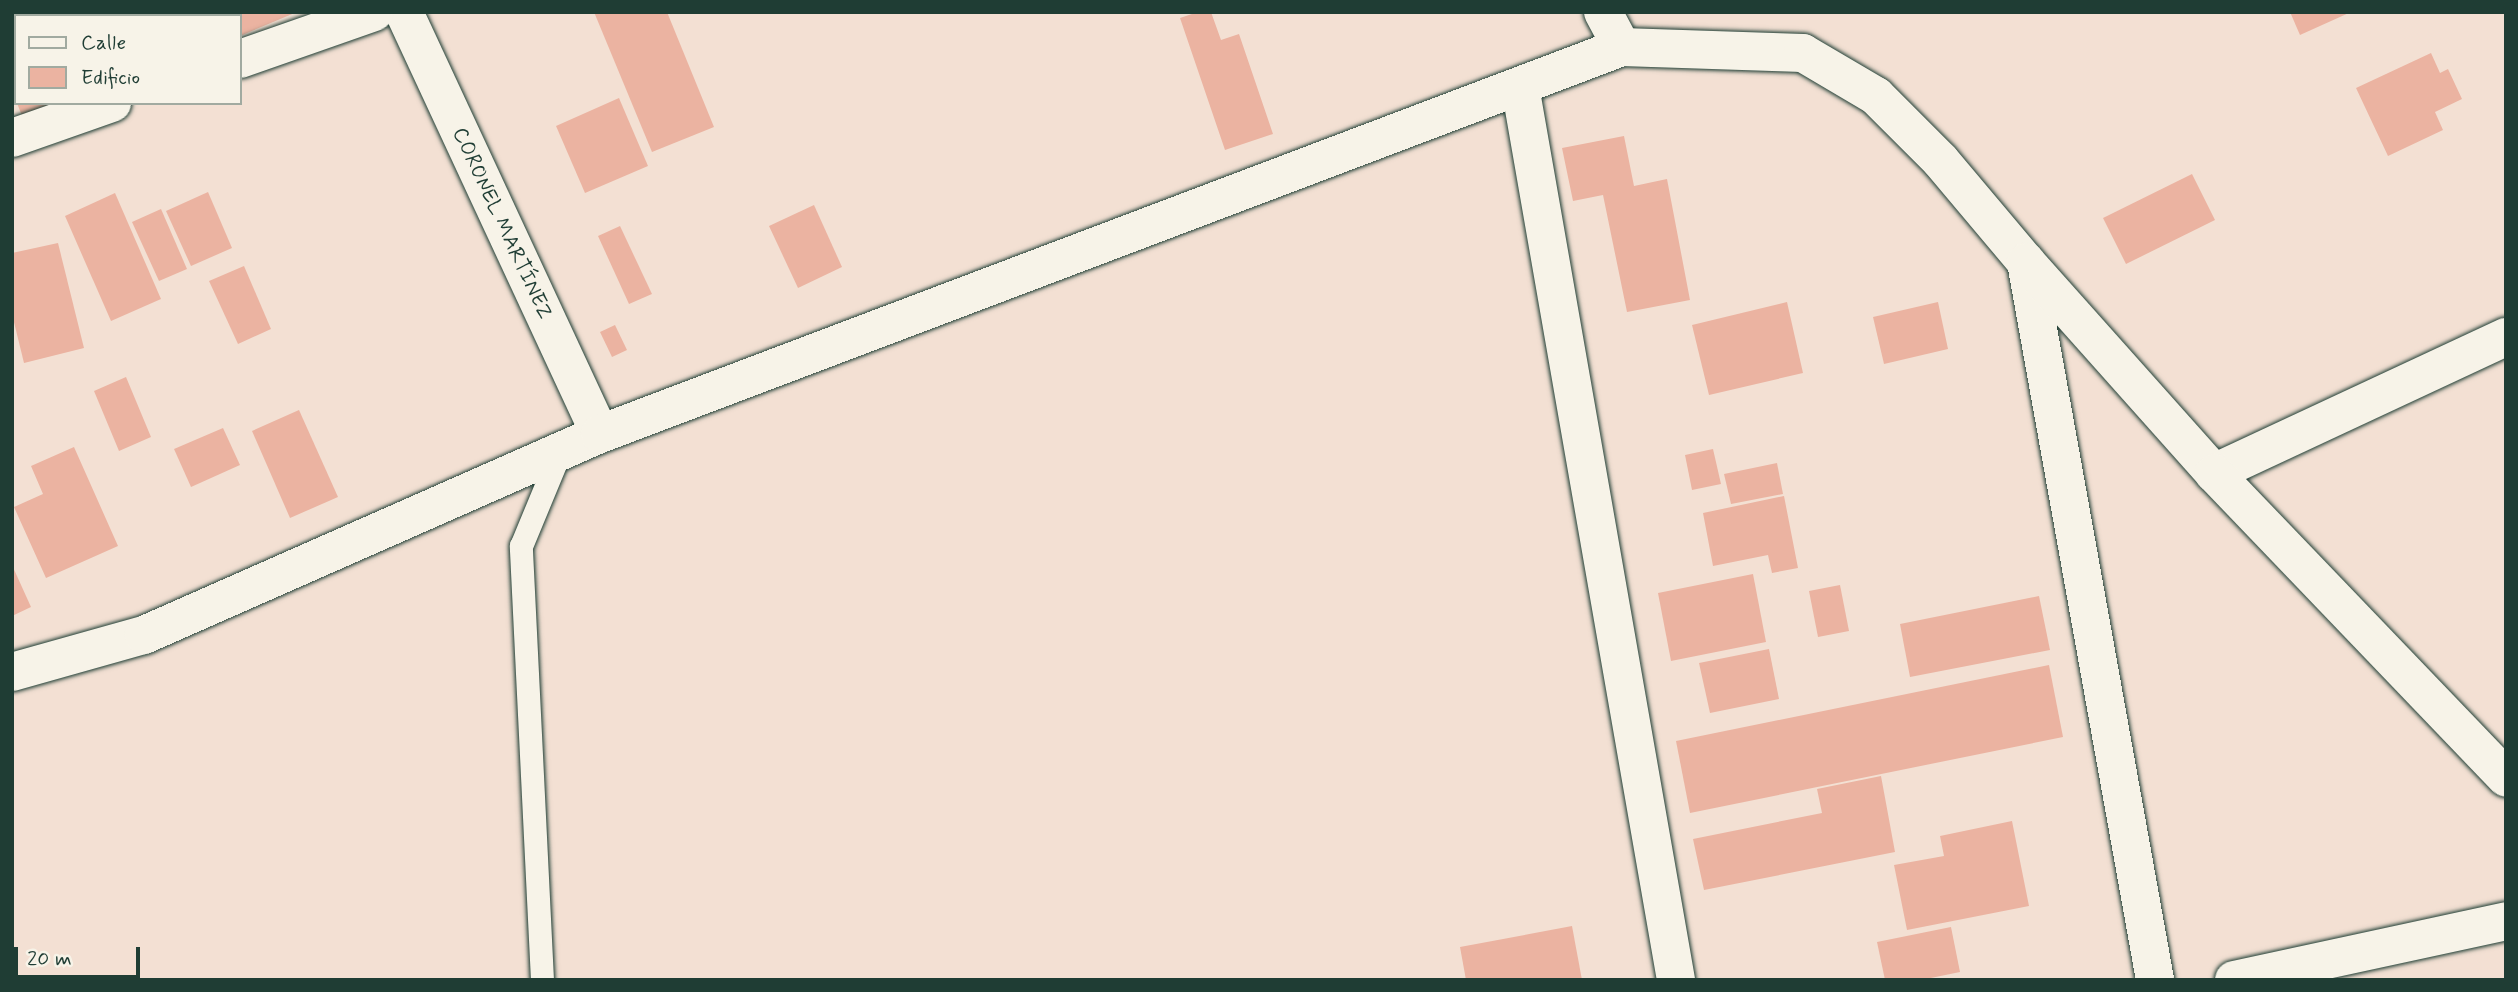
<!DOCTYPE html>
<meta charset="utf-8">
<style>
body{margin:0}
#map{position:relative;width:2518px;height:992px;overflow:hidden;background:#f3e0d3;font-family:Mynerve,sans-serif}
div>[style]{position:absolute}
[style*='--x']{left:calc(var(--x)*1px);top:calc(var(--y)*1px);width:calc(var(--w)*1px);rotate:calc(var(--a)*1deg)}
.building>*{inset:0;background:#ebb3a1}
.roads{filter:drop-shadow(0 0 2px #1f3d34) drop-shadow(0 0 2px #1f3d34)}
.lane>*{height:23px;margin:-11.5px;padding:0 11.5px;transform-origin:11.5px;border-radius:11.5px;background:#f7f3e8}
.street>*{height:38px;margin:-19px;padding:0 19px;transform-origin:19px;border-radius:19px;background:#f7f3e8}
span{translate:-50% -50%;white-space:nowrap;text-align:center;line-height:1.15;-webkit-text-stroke:7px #f7f3e8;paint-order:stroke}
.street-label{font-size:21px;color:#1f3d34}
.frame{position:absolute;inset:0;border:14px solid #1f3d34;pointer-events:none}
.legend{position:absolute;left:14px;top:14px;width:228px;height:91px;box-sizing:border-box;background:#f7f3e8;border:2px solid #a1aaa0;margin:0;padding:9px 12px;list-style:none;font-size:21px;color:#1f3d34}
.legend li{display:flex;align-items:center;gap:14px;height:35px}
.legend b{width:35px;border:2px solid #a1aaa0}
.scale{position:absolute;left:14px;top:947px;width:126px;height:32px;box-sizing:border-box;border:4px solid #1f3d34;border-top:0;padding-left:9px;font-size:21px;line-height:24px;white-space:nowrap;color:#1f3d34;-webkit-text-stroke:5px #f7f3e8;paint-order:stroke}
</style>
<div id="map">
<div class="building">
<div style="clip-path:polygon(12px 12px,100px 12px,100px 13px,91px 16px,16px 16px,16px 44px,12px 45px)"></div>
<div style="clip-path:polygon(195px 12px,297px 12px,240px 36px,240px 16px,197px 16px)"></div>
<div style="clip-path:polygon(594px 12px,667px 12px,714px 127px,652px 152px)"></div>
<div style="clip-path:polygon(1198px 12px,1211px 12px,1221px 40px,1239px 34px,1273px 134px,1225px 150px,1180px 18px)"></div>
<div style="clip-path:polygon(2290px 12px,2351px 12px,2300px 35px)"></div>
<div style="clip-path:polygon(2431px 53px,2440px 73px,2448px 69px,2462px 99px,2435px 112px,2443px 130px,2388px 156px,2356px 88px)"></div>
<div style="clip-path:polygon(619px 98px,648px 166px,585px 193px,556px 126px)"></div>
<div style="clip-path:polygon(17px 103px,74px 103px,25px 124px)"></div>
<div style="clip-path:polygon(1624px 136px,1634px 186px,1667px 179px,1690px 300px,1627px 312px,1603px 195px,1573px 201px,1562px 148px)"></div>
<div style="clip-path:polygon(2192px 174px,2215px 220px,2126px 264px,2103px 218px)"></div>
<div style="clip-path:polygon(208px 192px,232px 248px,191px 266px,166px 211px)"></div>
<div style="clip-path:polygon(115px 193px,161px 299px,111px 321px,65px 216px)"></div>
<div style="clip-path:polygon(814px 205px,842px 267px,798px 288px,769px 226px)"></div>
<div style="clip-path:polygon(161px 209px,187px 269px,159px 281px,132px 222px)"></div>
<div style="clip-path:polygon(620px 226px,652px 294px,629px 304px,598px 236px)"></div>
<div style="clip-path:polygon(58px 243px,84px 348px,24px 363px,12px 314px,12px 253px)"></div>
<div style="clip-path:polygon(244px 266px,271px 329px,238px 344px,209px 281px)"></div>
<div style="clip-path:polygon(1787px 302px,1803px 373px,1709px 395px,1692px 325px)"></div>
<div style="clip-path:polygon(1938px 302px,1948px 349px,1884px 364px,1873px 317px)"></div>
<div style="clip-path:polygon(615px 325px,627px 350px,612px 357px,600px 332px)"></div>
<div style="clip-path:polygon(126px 377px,151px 437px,119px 451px,94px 391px)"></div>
<div style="clip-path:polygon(299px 410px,338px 497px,290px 518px,252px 431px)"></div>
<div style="clip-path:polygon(223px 428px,240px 465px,191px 487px,174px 449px)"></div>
<div style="clip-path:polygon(74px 447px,118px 546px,46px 578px,14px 507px,43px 494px,31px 466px)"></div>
<div style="clip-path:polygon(1713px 449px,1721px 484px,1692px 490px,1685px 455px)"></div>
<div style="clip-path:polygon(1777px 463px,1783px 494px,1731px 504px,1724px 474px)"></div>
<div style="clip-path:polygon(1784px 496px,1798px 568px,1772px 573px,1768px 555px,1713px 566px,1703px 513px)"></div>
<div style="clip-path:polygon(12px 565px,31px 607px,12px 616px)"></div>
<div style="clip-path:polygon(1753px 574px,1766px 642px,1671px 661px,1658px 593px)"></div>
<div style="clip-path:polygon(1840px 585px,1849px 631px,1818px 637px,1809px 591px)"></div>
<div style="clip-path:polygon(2039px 596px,2050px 650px,1910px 677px,1900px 624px)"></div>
<div style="clip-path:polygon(1769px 649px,1779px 699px,1710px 713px,1699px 663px)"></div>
<div style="clip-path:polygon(2049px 665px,2063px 737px,1690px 813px,1676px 741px)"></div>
<div style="clip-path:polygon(1881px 776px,1895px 852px,1704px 890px,1693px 839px,1822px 813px,1817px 789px)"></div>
<div style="clip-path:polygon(2012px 821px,2029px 906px,1907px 930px,1894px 865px,1944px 856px,1940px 836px)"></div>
<div style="clip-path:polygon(1572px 926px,1582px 980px,1466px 980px,1460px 947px)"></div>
<div style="clip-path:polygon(1951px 927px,1960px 972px,1921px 980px,1885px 980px,1877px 942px)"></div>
</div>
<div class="roads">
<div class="lane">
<div style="--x:542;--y:980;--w:435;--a:-92.8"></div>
<div style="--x:521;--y:546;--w:102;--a:-67.5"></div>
</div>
<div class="street">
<div style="--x:404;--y:12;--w:465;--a:65.1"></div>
<div style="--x:1603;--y:12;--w:40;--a:62"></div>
<div style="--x:240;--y:59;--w:142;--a:-19.3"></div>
<div style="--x:1520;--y:86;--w:908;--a:80.1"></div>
<div style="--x:12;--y:138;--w:106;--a:-19.3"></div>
<div style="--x:2026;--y:262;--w:729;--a:79.81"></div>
<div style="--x:2214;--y:473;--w:322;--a:-25"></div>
<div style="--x:12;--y:672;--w:137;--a:-15.7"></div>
<div style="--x:144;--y:635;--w:498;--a:-23.8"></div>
<div style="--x:600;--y:434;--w:1093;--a:-20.74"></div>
<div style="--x:1622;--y:47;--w:181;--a:1.9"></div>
<div style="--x:1803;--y:53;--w:85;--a:30.5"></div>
<div style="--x:1876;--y:96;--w:91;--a:45"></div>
<div style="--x:1940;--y:160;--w:133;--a:49.9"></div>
<div style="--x:2026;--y:262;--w:283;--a:48.3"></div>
<div style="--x:2214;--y:473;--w:422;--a:46.2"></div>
<div style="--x:2234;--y:980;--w:278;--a:-12.2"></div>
</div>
</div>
<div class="street-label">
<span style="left:502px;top:223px;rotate:65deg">CORONEL MARTÍNEZ</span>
</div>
<div class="frame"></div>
<ul class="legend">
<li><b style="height:9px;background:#f7f3e8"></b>Calle</li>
<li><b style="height:19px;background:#ebb3a1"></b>Edificio</li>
</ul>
<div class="scale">20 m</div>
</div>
